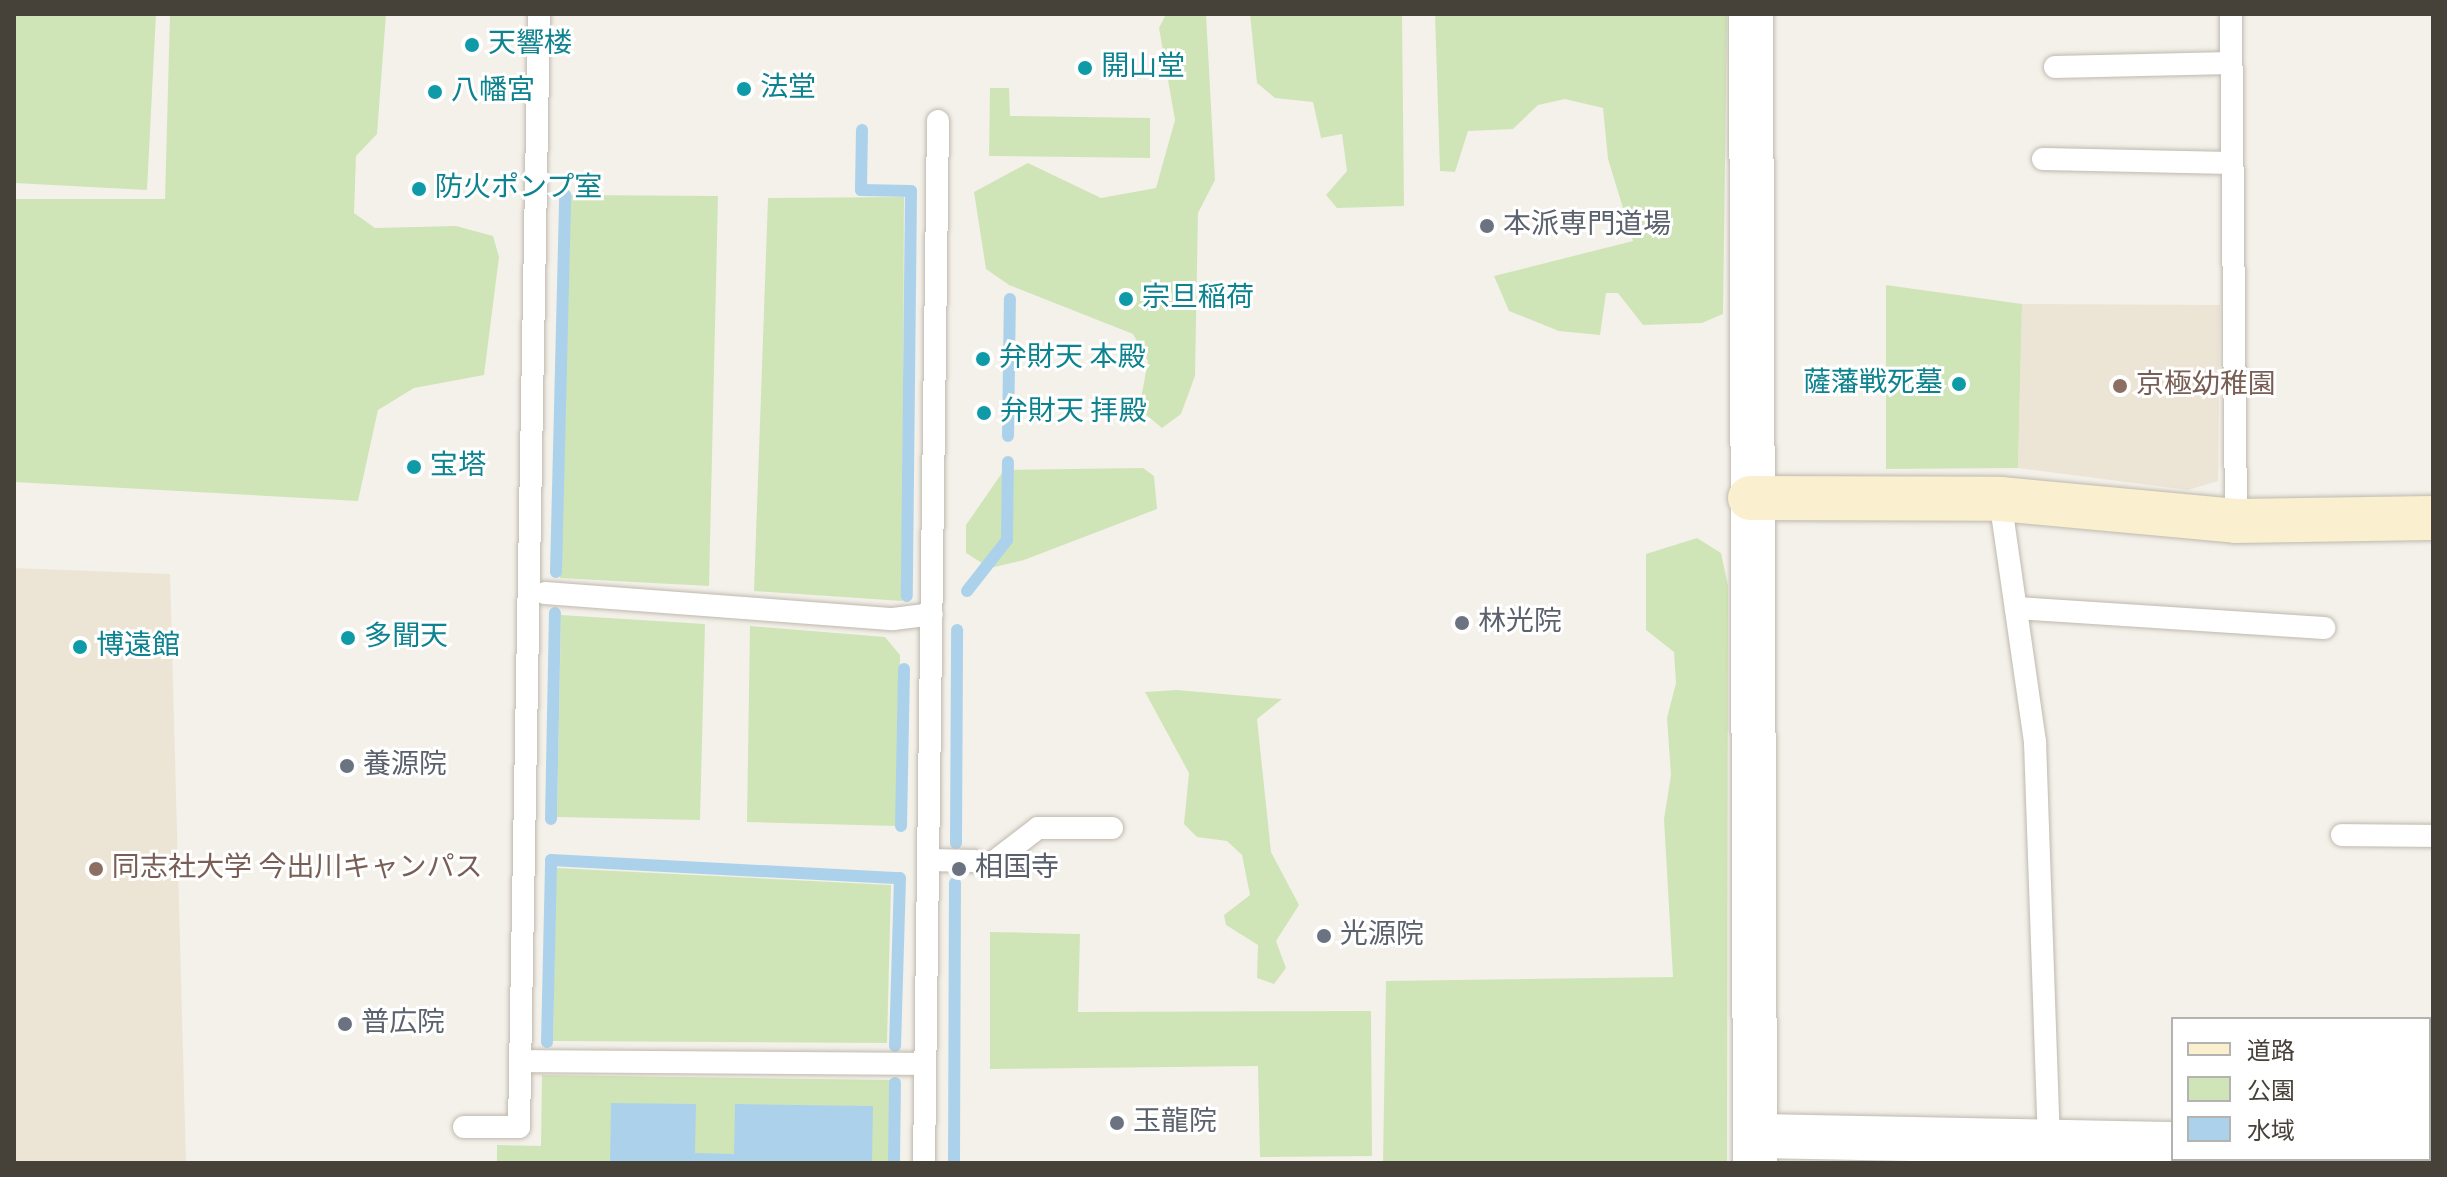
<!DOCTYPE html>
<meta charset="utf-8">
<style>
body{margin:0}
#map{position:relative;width:2447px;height:1177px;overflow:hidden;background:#f4f1ea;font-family:Overpass,"Noto Sans JP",sans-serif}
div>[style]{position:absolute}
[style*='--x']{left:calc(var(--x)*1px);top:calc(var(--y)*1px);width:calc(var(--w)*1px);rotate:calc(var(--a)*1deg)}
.education>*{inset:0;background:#ece5d6}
.green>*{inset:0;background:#d0e5b7}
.water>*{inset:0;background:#acd2eb}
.stream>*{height:12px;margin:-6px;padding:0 6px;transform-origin:6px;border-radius:6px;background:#acd2eb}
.roads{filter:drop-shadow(0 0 2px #bfb9ae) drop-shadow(0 0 2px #bfb9ae)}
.lane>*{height:22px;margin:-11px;padding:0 11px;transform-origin:11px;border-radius:11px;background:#fff}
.street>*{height:44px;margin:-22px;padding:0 22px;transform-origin:22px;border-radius:22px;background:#fff}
.secondary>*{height:44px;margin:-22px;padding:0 22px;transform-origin:22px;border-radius:22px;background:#faefce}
.dots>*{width:22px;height:22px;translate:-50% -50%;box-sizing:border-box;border:4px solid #fff;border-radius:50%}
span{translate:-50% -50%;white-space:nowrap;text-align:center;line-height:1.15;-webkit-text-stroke:6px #fff;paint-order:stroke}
.culture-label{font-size:28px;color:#0d838f}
.left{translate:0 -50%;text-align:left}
.right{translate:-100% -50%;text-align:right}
.worship-label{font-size:28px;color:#5b616d}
.education-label{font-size:28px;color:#785e54}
.frame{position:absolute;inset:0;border:16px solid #474239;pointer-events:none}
.legend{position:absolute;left:2171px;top:1017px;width:260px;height:144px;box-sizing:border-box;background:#fff;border:2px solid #b5b3b0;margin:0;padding:10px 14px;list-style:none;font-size:24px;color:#474239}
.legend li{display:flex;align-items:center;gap:16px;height:40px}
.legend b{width:40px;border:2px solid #b5b3b0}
</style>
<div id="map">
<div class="education">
<div style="clip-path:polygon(2022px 304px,2220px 305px,2218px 481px,2188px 490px,2018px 468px)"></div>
<div style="clip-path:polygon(14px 568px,170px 574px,186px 1163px,14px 1163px)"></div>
</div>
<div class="green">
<div style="clip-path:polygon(14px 14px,156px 14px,147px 190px,14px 183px)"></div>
<div style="clip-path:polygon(170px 14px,386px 14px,377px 134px,356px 156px,354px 213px,375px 228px,456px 226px,493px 236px,499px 257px,484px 375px,414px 388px,378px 410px,358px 501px,14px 482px,14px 199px,165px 199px)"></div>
<div style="clip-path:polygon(1166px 14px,1206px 14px,1215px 180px,1198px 213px,1195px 376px,1181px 414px,1162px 428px,1139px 409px,1148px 361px,1133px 334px,1009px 285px,986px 269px,974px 192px,1028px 163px,1101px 198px,1156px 188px,1175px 120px,1159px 28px)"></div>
<div style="clip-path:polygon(1250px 14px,1402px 14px,1404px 206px,1337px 208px,1326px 195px,1347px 171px,1342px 134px,1321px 138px,1313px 102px,1275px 98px,1257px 83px)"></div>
<div style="clip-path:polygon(1435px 14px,1727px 14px,1723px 314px,1702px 323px,1643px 325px,1618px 293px,1606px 293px,1600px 335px,1559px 331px,1509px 311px,1494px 276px,1633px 241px,1608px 159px,1603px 108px,1565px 99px,1538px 105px,1513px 129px,1468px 131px,1455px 172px,1440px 171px)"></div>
<div style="clip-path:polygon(990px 88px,1009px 88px,1010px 116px,1150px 118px,1150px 158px,989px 156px)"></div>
<div style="clip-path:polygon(569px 195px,718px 196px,709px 586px,560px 578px)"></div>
<div style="clip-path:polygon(904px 197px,902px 601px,754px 591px,768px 198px)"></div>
<div style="clip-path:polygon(1886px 285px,2022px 304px,2018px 468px,1886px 469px)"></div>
<div style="clip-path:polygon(1143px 468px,1154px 476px,1157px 509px,1024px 560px,990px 568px,966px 553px,966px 525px,1004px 470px)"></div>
<div style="clip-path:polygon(1697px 538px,1721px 553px,1728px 586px,1727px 1163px,1383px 1163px,1386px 981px,1673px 977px,1664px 819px,1671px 775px,1667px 718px,1676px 683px,1674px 652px,1646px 630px,1646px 554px)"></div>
<div style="clip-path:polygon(561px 615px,705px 624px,700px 820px,557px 817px)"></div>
<div style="clip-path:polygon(750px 626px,885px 637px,900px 655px,897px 826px,747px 822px)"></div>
<div style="clip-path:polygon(1177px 690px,1282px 699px,1257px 719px,1271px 852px,1299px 905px,1276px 941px,1286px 968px,1274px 984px,1257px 978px,1258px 945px,1226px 925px,1224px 915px,1250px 895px,1242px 855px,1227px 841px,1197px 837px,1184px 824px,1189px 773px,1145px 692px)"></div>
<div style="clip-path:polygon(556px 868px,891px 885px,887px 1043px,553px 1041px)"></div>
<div style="clip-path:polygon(990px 932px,1080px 934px,1078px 1012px,1371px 1011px,1372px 1156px,1260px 1157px,1258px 1066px,990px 1069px)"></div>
<div style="clip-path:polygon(542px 1075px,891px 1080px,890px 1163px,497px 1163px,497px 1145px,541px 1146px)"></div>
</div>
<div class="water">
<div style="clip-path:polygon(611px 1103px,696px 1104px,695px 1153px,734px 1154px,735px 1104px,873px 1106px,872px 1163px,610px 1163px)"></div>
</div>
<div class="stream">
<div style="--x:862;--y:130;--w:60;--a:91"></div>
<div style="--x:861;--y:190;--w:50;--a:1.1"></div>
<div style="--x:911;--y:191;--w:405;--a:90.6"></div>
<div style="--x:1008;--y:436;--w:137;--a:-89.2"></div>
<div style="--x:556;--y:572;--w:377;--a:-88.6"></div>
<div style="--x:967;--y:591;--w:65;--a:-51.9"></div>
<div style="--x:1007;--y:540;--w:78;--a:-89.3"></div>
<div style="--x:551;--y:819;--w:206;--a:-88.9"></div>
<div style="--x:901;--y:826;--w:157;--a:-88.9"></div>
<div style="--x:956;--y:843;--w:213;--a:-89.7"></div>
<div style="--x:547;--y:1042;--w:182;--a:-88.7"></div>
<div style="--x:551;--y:860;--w:349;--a:3"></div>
<div style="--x:900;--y:878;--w:168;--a:91.7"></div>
<div style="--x:894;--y:1163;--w:80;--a:-89.3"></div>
<div style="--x:954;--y:1163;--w:280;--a:-89.8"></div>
</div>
<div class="roads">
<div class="lane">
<div style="--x:2231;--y:14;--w:507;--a:89.43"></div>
<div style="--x:2055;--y:67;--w:176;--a:-1.3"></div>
<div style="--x:2043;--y:159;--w:189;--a:1.2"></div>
<div style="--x:2000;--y:499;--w:246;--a:81.8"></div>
<div style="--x:2035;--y:742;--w:400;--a:88"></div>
<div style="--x:545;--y:593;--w:349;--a:4.3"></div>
<div style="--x:893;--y:619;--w:39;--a:-7"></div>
<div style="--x:2016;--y:608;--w:309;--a:3.7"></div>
<div style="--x:2342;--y:835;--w:91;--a:0.6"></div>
<div style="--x:928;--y:860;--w:47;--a:1.2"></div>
<div style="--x:995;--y:861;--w:54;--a:-37.5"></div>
<div style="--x:1038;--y:828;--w:74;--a:0"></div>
<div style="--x:521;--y:1061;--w:404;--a:0.4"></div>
<div style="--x:464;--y:1127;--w:55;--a:0"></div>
<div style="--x:519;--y:1127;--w:1113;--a:-88.97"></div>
<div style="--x:924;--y:1163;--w:1042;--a:-89.23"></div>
</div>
<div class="street">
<div style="--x:1751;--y:14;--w:1149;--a:89.8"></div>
<div style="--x:1755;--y:1136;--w:418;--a:1.1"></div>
<div style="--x:2429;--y:1148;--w:4;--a:0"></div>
</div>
<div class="secondary">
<div style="--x:1750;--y:498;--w:250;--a:0.2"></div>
<div style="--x:2000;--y:499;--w:237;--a:5.3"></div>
<div style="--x:2236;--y:521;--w:197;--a:-0.9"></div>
</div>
</div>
<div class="dots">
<div style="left:472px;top:45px;background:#0f9aa8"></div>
<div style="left:1085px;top:68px;background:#0f9aa8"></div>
<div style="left:744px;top:89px;background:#0f9aa8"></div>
<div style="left:435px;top:92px;background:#0f9aa8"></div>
<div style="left:419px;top:189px;background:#0f9aa8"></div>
<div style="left:1487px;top:226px;background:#6b7280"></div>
<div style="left:1126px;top:299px;background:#0f9aa8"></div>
<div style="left:983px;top:359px;background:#0f9aa8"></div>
<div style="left:1959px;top:384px;background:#0f9aa8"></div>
<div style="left:2120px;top:386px;background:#8d6e63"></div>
<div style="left:984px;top:413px;background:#0f9aa8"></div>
<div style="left:414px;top:467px;background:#0f9aa8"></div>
<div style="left:1462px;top:623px;background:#6b7280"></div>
<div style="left:348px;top:638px;background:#0f9aa8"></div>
<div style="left:80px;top:647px;background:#0f9aa8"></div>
<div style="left:347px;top:766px;background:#6b7280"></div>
<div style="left:96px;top:869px;background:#8d6e63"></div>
<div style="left:959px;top:869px;background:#6b7280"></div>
<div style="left:1324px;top:936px;background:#6b7280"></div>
<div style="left:345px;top:1024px;background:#6b7280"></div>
<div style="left:1117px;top:1123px;background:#6b7280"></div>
</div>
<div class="culture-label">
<span class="left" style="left:488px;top:45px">天響楼</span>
<span class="left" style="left:1101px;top:68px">開山堂</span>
<span class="left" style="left:760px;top:89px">法堂</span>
<span class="left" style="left:451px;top:92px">八幡宮</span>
<span class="left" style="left:435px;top:189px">防火ポンプ室</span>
<span class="left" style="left:1142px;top:299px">宗旦稲荷</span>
<span class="left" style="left:999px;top:359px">弁財天 本殿</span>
<span class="right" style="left:1943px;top:384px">薩藩戦死墓</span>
<span class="left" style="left:1000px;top:413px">弁財天 拝殿</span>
<span class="left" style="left:430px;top:467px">宝塔</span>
<span class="left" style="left:364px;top:638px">多聞天</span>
<span class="left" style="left:96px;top:647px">博遠館</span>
</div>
<div class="worship-label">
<span class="left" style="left:1503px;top:226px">本派専門道場</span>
<span class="left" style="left:1478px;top:623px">林光院</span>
<span class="left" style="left:363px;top:766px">養源院</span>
<span class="left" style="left:975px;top:869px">相国寺</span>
<span class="left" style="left:1340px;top:936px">光源院</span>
<span class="left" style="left:361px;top:1024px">普広院</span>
<span class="left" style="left:1133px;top:1123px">玉龍院</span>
</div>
<div class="education-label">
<span class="left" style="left:2136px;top:386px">京極幼稚園</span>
<span class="left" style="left:112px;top:869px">同志社大学 今出川キャンパス</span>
</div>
<div class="frame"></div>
<ul class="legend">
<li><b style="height:10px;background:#faefce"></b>道路</li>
<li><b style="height:22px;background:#d0e5b7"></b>公園</li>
<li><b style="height:22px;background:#acd2eb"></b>水域</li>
</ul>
</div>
